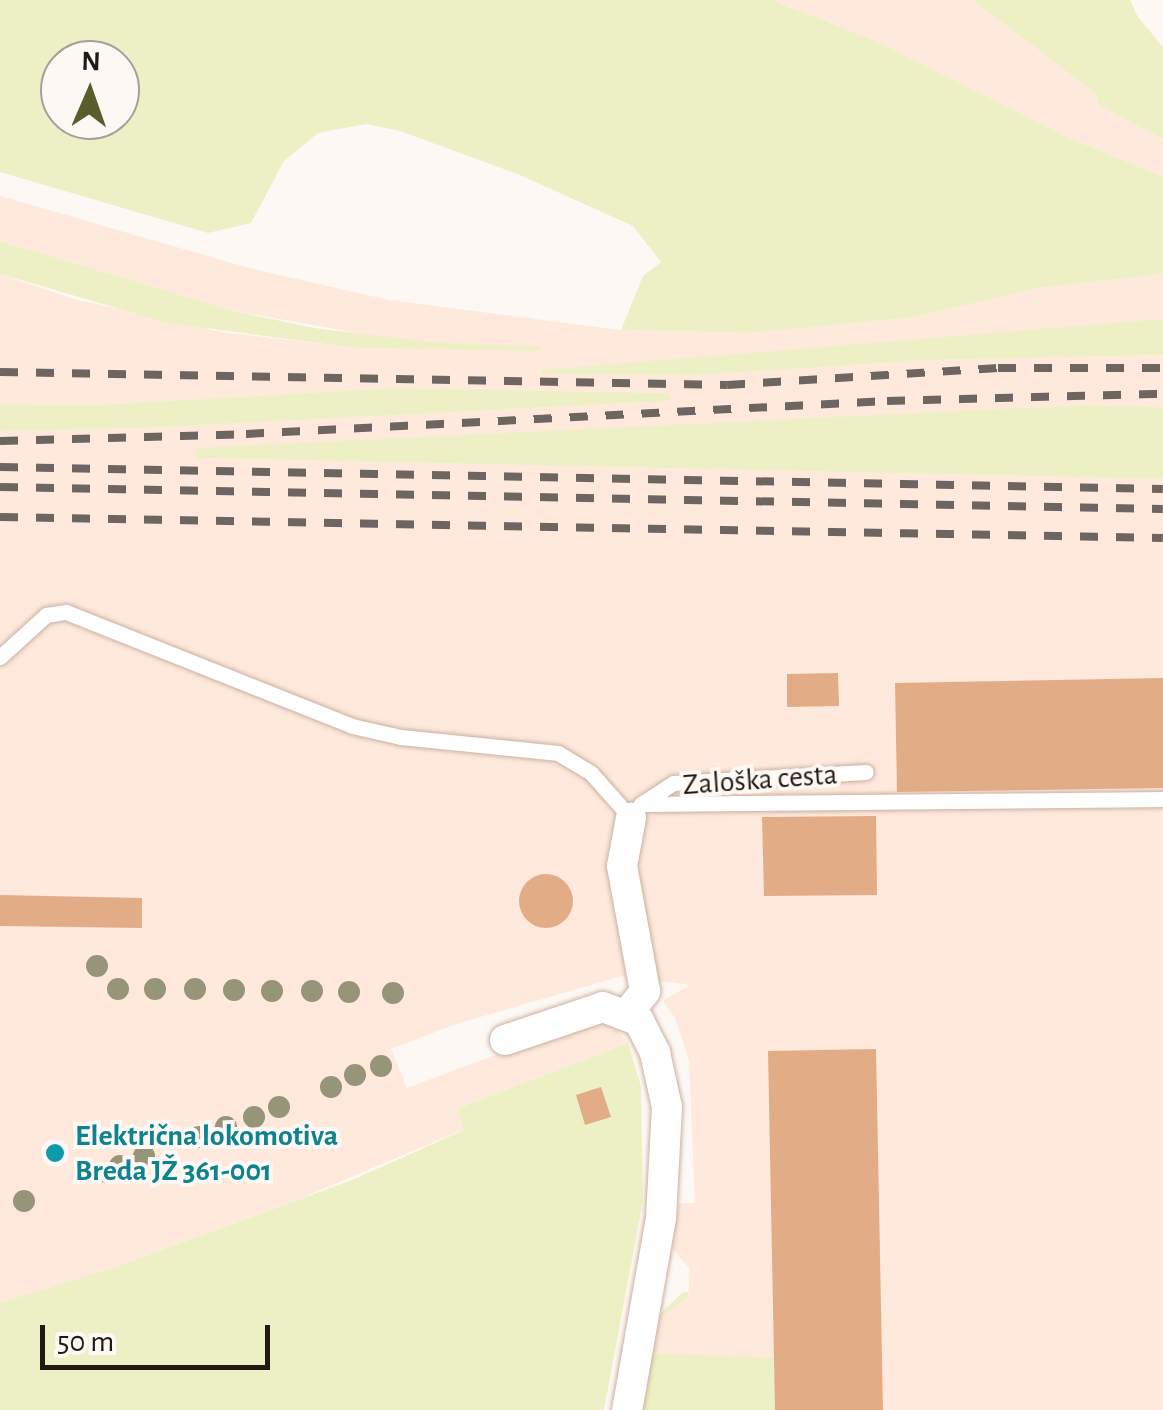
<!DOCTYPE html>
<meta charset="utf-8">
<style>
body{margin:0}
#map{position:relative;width:1163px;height:1410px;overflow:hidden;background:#fdf8f4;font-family:"Alegreya Sans",sans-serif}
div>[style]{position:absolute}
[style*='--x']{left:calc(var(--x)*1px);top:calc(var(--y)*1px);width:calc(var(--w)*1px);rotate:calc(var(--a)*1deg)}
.built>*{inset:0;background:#fee9dc}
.green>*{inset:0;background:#edf0c4}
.building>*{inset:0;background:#e2ac87}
.round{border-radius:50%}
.roads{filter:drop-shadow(0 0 2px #cbb1a0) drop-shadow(0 0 2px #cbb1a0)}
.lane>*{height:15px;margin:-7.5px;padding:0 7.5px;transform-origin:7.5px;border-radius:7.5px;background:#fff}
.street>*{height:30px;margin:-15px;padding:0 15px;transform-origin:15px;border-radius:15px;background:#fff}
.rail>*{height:8px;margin-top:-4px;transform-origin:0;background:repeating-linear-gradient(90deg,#6d655f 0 18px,transparent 0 36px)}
.trees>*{width:22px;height:22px;margin:-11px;border-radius:50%;background:#969479}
.dots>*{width:28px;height:28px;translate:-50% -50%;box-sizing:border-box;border:5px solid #fdf8f4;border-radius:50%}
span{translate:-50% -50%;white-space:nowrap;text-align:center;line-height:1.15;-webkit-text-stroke:8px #fdf8f4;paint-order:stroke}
.street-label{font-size:30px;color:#231913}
.culture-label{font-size:30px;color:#0d838f;font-weight:700}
.left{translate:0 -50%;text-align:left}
.north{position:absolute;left:40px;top:40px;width:100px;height:100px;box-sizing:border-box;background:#fdf8f4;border:2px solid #a69f9a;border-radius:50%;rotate:2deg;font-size:28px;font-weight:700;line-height:40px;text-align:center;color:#231913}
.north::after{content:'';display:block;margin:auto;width:35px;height:45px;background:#595d2b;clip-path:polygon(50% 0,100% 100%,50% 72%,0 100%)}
.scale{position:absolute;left:40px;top:1325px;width:230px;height:45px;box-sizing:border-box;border:5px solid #231913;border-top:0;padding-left:12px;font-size:30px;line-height:35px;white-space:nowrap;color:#231913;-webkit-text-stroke:8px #fdf8f4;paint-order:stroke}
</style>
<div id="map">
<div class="built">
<div style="clip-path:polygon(772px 0,972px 0,1095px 93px,1099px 105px,1163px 139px,1163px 177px,1069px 138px,876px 41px)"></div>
<div style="clip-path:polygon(0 196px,249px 268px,389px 300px,621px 330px,750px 333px,812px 327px,915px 317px,1038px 288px,1163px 274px,1163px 319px,542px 374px,699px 375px,930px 360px,1163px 355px,1163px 407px,1082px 405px,195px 449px,196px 458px,1163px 479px,1163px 1410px,775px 1410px,650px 1353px,656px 1321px,688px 1297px,690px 1269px,672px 1248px,679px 1203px,695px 1203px,689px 1060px,675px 1018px,663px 1001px,690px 985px,622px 976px,456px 1024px,391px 1049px,407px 1088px,596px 1018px,608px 1020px,628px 1043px,457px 1109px,465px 1129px,297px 1200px,115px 1267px,0 1303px,0 431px,147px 428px,670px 401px,669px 393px,392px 388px,96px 405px,0 404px,0 274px,74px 299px,222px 332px,355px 348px,540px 351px,391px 339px,234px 311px,0 241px)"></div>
</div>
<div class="green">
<div style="clip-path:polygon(evenodd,0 0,772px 0,876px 41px,1069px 138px,1163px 177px,1163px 274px,1038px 288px,915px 317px,812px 327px,750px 333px,621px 330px,643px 276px,661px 262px,633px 226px,520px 175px,400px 131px,366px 124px,318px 133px,284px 161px,251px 223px,208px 233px,0 172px,0 0,60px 60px,120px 60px,120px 120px,60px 120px,60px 60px)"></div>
<div style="clip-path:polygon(972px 0,1130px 0,1138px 17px,1163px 47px,1163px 139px,1099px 105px,1095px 93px)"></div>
<div style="clip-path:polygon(0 241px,234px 311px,314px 328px,422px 341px,540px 347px,540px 351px,355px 348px,168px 323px,0 274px)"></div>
<div style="clip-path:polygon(1163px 319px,1163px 355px,930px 360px,699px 375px,542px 374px,542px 370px)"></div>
<div style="clip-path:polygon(392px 388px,670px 393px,670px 401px,147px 428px,0 431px,0 404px,96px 405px)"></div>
<div style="clip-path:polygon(1082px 405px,1163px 407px,1163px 479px,196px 458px,195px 448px)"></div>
<div style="clip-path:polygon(628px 1043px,641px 1087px,643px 1200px,604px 1410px,0 1410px,0 1303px,115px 1267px,352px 1180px,464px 1130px,457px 1109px)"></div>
<div style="clip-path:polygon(683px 1292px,688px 1292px,688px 1297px,656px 1321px,650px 1353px,774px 1358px,775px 1410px,637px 1410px,652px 1321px)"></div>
</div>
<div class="building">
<div style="clip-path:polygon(838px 673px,839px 706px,787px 707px,787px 674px)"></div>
<div style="clip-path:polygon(1163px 678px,1163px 788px,897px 792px,895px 683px)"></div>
<div style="clip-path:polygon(876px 816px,877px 895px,764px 896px,762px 817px)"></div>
<div class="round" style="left:519px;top:874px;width:54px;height:54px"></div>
<div style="clip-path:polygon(0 895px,142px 898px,142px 928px,0 926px)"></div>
<div style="clip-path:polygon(876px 1049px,883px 1410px,775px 1410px,768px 1051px)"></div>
<div style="clip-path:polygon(601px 1087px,611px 1117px,585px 1125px,576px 1095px)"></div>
</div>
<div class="roads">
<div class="lane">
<div style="--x:0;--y:657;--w:62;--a:-42.4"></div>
<div style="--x:46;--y:615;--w:20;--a:-9"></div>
<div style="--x:66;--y:612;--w:308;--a:21.7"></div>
<div style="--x:352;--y:726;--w:50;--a:12.7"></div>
<div style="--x:401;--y:737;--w:158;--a:5.8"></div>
<div style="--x:558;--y:753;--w:39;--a:31"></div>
<div style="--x:591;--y:773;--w:60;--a:48.4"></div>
<div style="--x:631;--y:818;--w:17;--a:-54"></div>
<div style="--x:641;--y:804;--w:38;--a:-33"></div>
<div style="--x:673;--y:783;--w:193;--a:-3.3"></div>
<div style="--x:641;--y:804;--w:522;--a:-0.55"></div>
</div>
<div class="street">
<div style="--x:628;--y:1013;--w:28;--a:-52"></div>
<div style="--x:645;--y:991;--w:127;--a:-100.4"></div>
<div style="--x:622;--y:866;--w:49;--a:-79.4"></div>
<div style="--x:505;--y:1040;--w:103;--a:-18.6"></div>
<div style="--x:603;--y:1007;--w:39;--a:21"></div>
<div style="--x:639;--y:1021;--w:36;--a:63"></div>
<div style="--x:655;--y:1053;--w:55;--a:77.5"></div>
<div style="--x:667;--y:1107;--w:111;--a:93.1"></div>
<div style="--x:661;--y:1218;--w:195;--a:100"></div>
</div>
</div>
<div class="rail">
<div style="--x:0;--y:372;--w:727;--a:1.02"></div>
<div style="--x:727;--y:385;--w:272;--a:-3.6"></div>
<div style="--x:998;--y:368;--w:165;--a:0"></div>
<div style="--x:0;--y:441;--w:246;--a:-1.6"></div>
<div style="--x:246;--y:434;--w:642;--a:-2.95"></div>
<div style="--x:887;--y:401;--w:276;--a:-1.5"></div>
<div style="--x:0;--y:467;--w:1163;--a:1.08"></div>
<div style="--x:0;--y:487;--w:1163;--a:1.08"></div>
<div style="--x:0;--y:517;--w:1163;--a:1.03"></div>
</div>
<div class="trees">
<div style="left:97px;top:966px"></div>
<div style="left:118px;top:989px"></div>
<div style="left:155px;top:989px"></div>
<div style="left:195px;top:989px"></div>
<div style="left:234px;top:990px"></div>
<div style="left:272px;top:991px"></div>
<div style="left:312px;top:991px"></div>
<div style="left:349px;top:992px"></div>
<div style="left:393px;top:993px"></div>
<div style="left:381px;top:1066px"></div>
<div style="left:355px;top:1075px"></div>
<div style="left:331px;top:1087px"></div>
<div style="left:279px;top:1107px"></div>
<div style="left:254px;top:1117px"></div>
<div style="left:226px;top:1127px"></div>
<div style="left:199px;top:1137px"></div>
<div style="left:144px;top:1156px"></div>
<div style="left:120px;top:1166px"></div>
<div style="left:97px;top:1173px"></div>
<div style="left:24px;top:1201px"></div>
</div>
<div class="dots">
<div style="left:55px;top:1153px;background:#0f9aa8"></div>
</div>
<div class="street-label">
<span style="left:760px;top:780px;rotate:-4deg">Zaloška cesta</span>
</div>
<div class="culture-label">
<span class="left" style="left:75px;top:1153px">Električna lokomotiva<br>Breda JŽ 361-001</span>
</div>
<div class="north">N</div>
<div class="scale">50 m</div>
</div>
